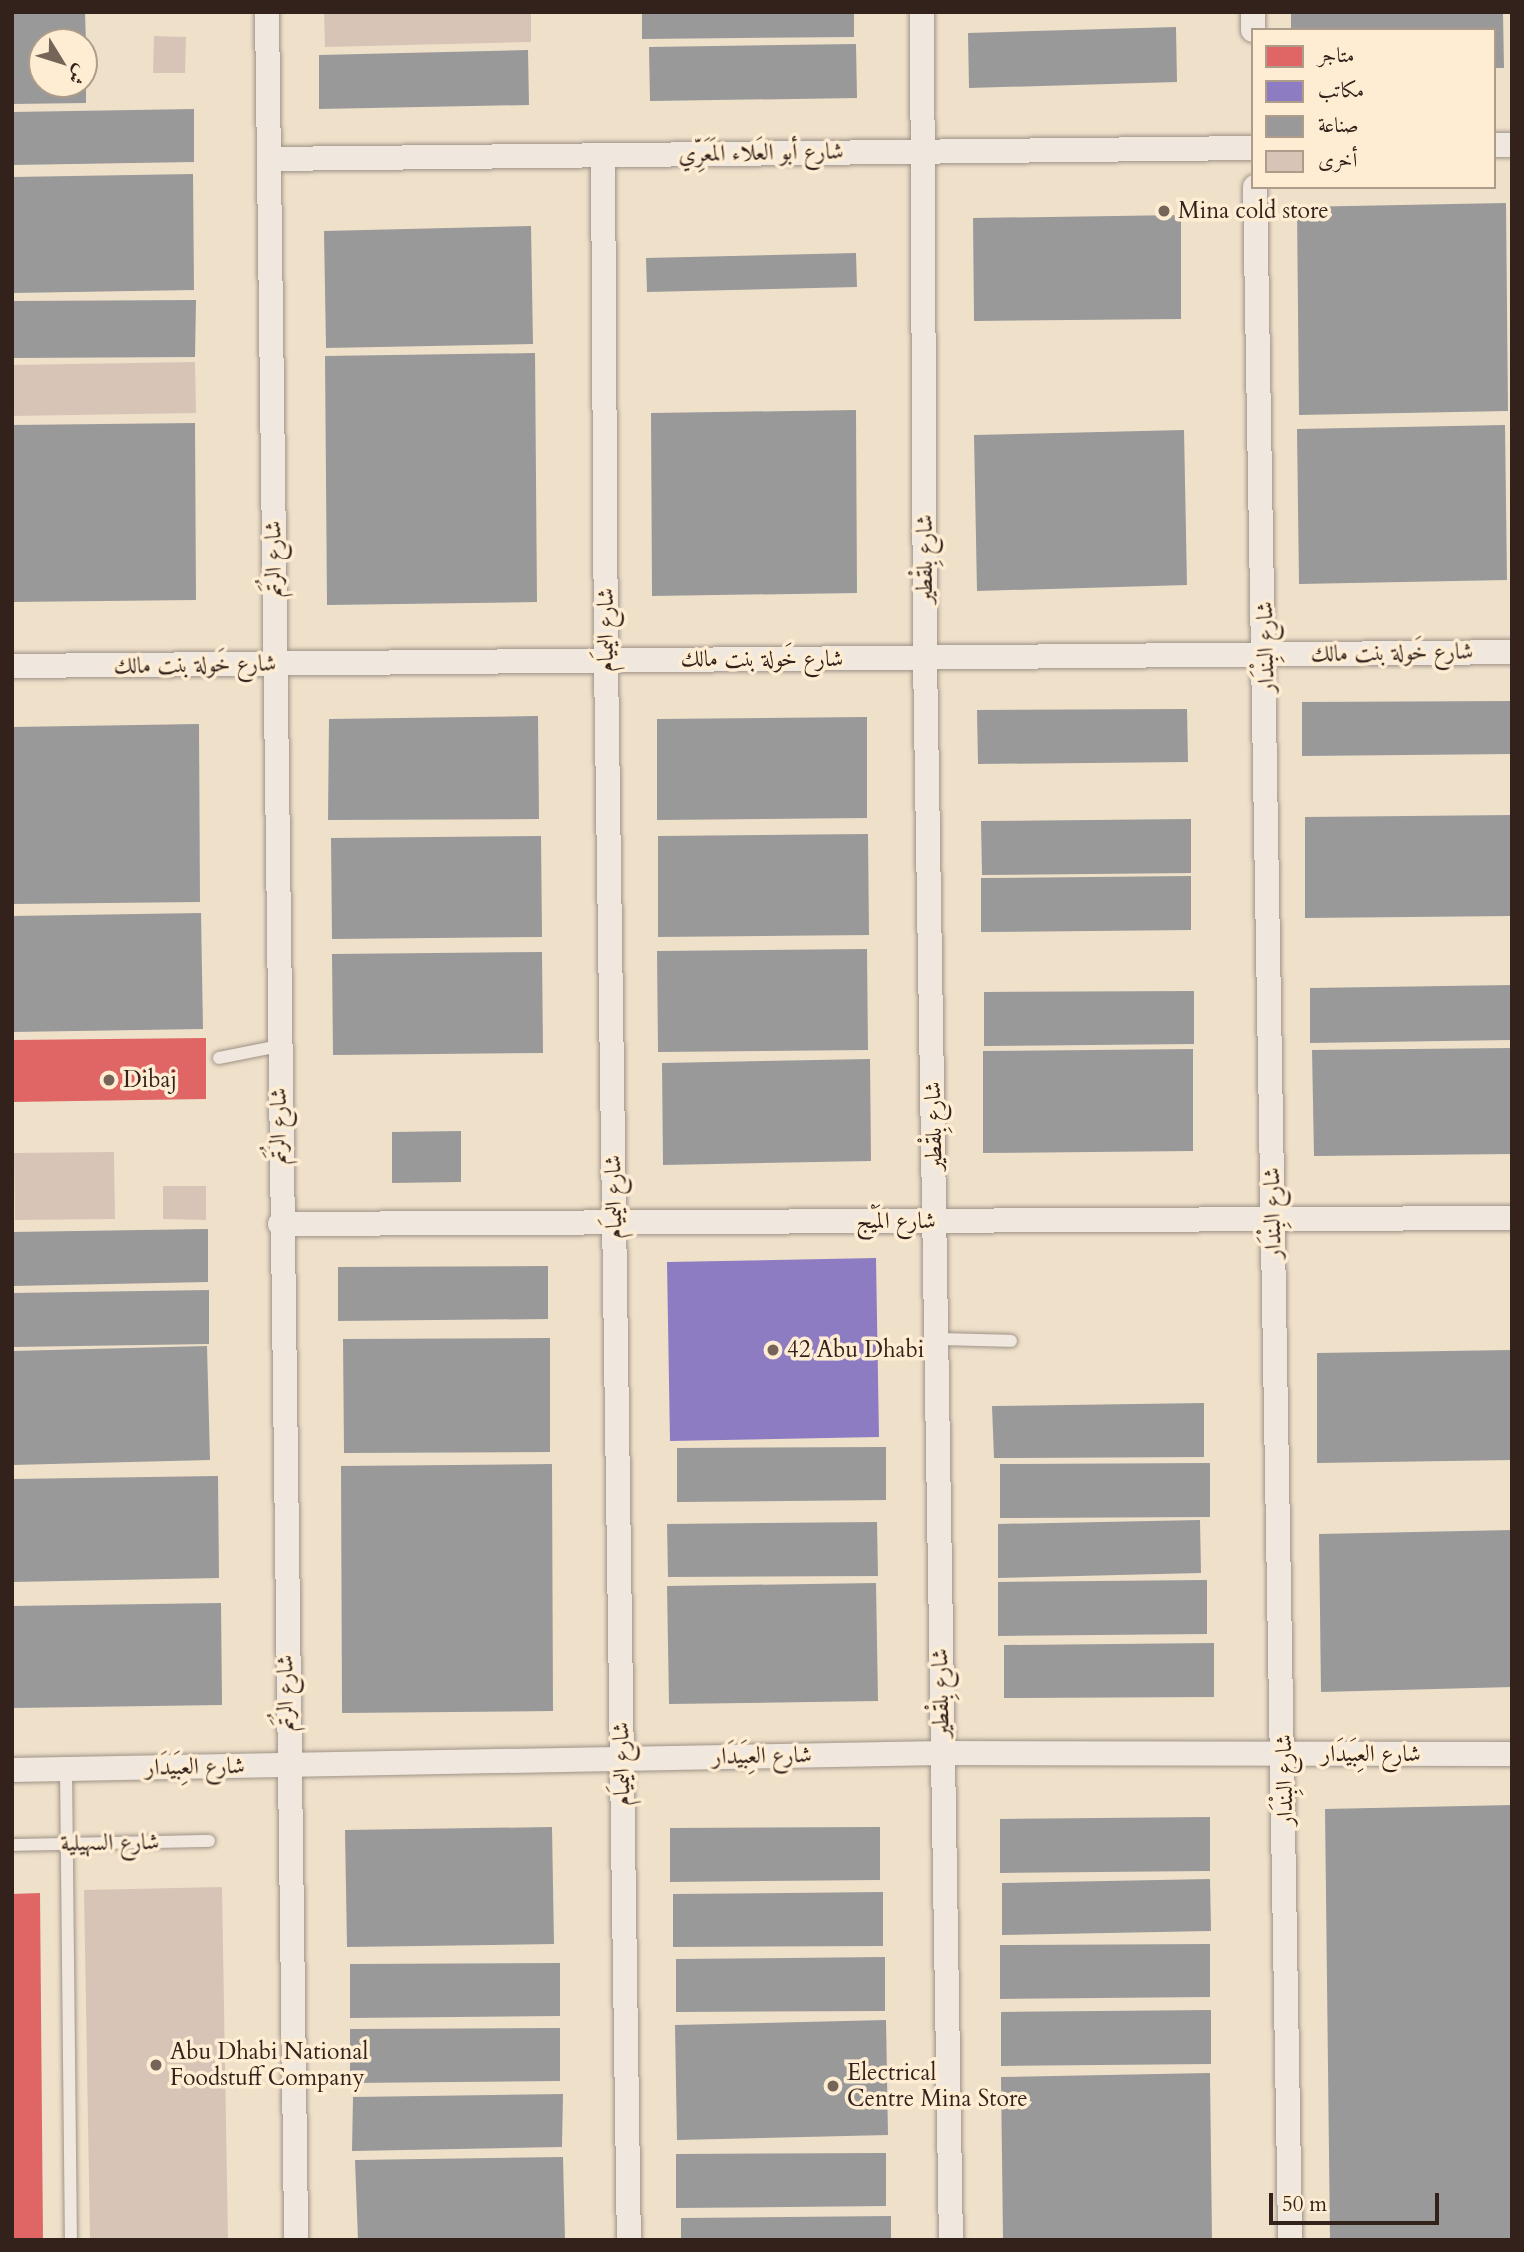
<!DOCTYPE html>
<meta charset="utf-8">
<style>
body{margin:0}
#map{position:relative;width:1524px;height:2252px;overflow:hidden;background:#efe0ca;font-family:Cardo,Amiri,serif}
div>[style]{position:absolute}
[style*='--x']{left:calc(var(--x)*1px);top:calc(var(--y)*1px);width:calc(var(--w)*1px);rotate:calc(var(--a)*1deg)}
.shops>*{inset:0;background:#e06666}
.offices>*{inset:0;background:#8e7cc3}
.industry>*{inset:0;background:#999}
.building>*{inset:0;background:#d7c4b6}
.roads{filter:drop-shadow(0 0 2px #9e9386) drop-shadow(0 0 2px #9e9386)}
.service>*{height:12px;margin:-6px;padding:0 6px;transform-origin:6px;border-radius:6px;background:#f0e8de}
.minor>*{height:24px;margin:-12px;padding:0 12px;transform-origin:12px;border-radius:12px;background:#f0e8de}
.dots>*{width:19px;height:19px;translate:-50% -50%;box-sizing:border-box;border:4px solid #feedd3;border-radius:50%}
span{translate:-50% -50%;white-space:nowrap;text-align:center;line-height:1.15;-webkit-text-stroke:7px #feedd3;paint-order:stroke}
.street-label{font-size:23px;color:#33221b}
.poi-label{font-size:23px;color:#33221b}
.left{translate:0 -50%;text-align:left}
.frame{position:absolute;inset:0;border:14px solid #33221b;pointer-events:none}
.legend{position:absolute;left:1251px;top:28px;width:245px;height:161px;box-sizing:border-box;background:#feedd3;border:2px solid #ad9c89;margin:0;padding:9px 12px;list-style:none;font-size:21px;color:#33221b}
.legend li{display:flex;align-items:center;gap:14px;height:35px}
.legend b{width:35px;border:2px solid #ad9c89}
.north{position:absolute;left:28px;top:28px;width:70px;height:70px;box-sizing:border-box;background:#feedd3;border:2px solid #ad9c89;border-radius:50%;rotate:128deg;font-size:19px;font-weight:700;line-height:28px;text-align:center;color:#33221b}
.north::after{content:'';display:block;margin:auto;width:24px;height:32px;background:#756458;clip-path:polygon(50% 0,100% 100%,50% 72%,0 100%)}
.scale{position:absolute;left:1269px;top:2193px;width:170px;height:32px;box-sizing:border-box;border:4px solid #33221b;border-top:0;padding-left:9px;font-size:21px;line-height:24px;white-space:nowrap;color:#33221b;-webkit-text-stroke:5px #feedd3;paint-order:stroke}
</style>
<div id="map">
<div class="shops">
<div style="clip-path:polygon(206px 1038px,206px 1099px,12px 1102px,12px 1040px)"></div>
<div style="clip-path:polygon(40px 1893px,43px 2240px,12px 2240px,12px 1894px)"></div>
</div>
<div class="offices">
<div style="clip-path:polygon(876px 1258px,879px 1437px,670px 1441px,667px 1262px)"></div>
</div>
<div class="industry">
<div style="clip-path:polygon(12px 12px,85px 12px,86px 42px,42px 42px,42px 84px,86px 84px,86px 103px,12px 104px)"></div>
<div style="clip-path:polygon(642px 12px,854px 12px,854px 37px,642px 39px)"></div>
<div style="clip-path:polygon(1291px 12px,1503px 12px,1504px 68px,1494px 68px,1494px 30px,1291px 30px)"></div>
<div style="clip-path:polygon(1176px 27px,1177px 82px,969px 88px,968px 33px)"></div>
<div style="clip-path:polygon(856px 44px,857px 98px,650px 101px,649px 47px)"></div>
<div style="clip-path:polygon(528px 50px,529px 105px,319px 109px,319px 55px)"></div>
<div style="clip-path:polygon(194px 109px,194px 162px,12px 165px,12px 112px)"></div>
<div style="clip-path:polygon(193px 174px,194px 290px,12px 293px,12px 177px)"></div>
<div style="clip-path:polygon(1506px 203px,1508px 411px,1299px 415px,1297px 207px)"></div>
<div style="clip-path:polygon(1181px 215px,1181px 319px,974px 321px,973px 218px)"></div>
<div style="clip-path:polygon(531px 226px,533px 344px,326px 348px,324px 231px)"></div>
<div style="clip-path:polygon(856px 253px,857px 287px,647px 292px,646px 258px)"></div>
<div style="clip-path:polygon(196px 300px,195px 357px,12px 358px,12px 301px)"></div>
<div style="clip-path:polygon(535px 353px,537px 602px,327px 605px,325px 356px)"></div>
<div style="clip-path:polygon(856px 410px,857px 593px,652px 596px,651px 413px)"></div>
<div style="clip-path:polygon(195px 423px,196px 600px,12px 602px,12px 425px)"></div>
<div style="clip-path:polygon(1505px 425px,1507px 580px,1299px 584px,1297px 429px)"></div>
<div style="clip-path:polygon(1184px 430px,1187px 585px,977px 591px,974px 435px)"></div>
<div style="clip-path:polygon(1512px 701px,1512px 754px,1302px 756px,1302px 702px)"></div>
<div style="clip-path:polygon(1187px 709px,1188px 762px,978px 764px,977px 710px)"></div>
<div style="clip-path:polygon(538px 716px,539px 819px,328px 820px,329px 719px)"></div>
<div style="clip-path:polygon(867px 717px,867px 818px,657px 820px,657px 719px)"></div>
<div style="clip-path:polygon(199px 724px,200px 902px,12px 904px,12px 727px)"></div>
<div style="clip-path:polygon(1512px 815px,1512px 916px,1305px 918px,1305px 817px)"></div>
<div style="clip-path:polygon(1191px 819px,1191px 873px,982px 875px,981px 821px)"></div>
<div style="clip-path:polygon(868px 834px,869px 935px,658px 937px,658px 836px)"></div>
<div style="clip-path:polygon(541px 836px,542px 937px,332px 939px,331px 838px)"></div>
<div style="clip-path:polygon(1191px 876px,1191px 930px,981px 932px,981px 878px)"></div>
<div style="clip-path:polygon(201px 913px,203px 1029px,12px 1032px,12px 916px)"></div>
<div style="clip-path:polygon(867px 949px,868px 1050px,658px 1052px,657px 951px)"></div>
<div style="clip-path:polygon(542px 952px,543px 1053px,333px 1055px,332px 954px)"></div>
<div style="clip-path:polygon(1512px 985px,1512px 1040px,1310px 1043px,1310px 988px)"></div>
<div style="clip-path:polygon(1194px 991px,1194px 1044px,984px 1046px,984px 992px)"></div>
<div style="clip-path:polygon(1512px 1048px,1512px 1154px,1314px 1156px,1312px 1050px)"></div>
<div style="clip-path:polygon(1193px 1049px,1193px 1151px,983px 1153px,983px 1051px)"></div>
<div style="clip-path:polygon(870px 1059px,871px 1161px,663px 1165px,662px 1063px)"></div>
<div style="clip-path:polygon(461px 1131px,461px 1182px,392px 1183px,392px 1132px)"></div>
<div style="clip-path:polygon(208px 1229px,208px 1282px,12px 1286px,12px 1232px)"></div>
<div style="clip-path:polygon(548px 1266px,548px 1319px,338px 1321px,338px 1267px)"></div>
<div style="clip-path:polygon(209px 1290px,209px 1344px,12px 1347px,12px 1293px)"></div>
<div style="clip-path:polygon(550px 1338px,550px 1452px,344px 1453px,343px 1339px)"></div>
<div style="clip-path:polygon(207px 1346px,210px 1460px,12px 1465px,12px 1351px)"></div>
<div style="clip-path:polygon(1512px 1350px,1512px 1460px,1317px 1463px,1317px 1353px)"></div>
<div style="clip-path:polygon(1204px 1403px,1204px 1457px,994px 1458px,992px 1406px)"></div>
<div style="clip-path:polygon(886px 1447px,886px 1500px,677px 1502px,677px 1448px)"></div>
<div style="clip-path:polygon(1210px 1463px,1210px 1517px,1000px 1518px,1000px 1464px)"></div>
<div style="clip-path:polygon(552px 1464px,553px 1711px,342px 1713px,341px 1466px)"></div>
<div style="clip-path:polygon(218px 1476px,219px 1578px,12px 1582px,12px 1479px)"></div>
<div style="clip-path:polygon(1200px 1520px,1201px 1573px,998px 1578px,998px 1524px)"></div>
<div style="clip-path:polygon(877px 1522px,878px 1576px,668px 1577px,667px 1524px)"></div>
<div style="clip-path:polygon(1512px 1530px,1512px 1687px,1321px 1692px,1319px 1534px)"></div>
<div style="clip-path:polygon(1207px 1580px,1207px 1634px,998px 1636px,998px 1582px)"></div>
<div style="clip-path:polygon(876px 1583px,878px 1701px,669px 1704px,667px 1586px)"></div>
<div style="clip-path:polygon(221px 1603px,222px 1705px,13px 1708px,12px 1606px)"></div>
<div style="clip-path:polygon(1214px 1643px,1214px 1697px,1004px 1698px,1004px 1645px)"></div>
<div style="clip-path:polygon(1512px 1805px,1512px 2240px,1330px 2240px,1325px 1809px)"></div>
<div style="clip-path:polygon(1210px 1817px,1210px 1871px,1000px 1873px,1000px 1819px)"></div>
<div style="clip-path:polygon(552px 1827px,554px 1944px,347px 1947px,345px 1830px)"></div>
<div style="clip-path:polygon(880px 1827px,880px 1880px,670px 1882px,670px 1828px)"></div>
<div style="clip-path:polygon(1210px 1879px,1211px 1931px,1002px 1935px,1002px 1883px)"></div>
<div style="clip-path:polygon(883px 1892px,883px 1946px,673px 1947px,673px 1894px)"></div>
<div style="clip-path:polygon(1210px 1944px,1210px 1997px,1000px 1999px,1000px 1945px)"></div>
<div style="clip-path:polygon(885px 1957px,885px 2011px,676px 2012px,676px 1959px)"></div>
<div style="clip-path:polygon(560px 1963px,560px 2016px,350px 2018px,350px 1964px)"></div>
<div style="clip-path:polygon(1211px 2010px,1211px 2064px,1001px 2066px,1001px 2012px)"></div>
<div style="clip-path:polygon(886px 2020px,888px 2135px,677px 2140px,675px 2025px)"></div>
<div style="clip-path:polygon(560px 2028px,560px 2081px,350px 2083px,350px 2029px)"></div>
<div style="clip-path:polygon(1210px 2073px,1212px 2240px,1003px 2240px,1001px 2077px)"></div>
<div style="clip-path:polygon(563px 2094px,562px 2147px,352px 2151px,353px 2097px)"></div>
<div style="clip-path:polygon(886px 2153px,886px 2206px,676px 2208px,676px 2154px)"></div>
<div style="clip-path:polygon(563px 2157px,565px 2240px,358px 2240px,355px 2160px)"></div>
<div style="clip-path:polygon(891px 2216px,891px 2240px,681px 2240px,681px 2218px)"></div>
</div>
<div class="building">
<div style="clip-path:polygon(324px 12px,531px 12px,531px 42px,325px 47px)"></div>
<div style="clip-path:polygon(154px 36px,186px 37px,185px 73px,153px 73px)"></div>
<div style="clip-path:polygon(195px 362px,196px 413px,12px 416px,12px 365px)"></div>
<div style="clip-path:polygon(114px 1152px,115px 1219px,15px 1220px,14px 1153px)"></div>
<div style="clip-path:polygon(163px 1186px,206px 1186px,206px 1220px,163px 1219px)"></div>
<div style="clip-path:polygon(222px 1887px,228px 2240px,90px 2240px,84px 1890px)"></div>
</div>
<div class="roads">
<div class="service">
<div style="--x:219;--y:1058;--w:61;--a:-11.3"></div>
<div style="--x:937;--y:1339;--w:74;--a:1.5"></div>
<div style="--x:66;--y:1769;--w:471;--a:89.4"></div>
<div style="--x:12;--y:1845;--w:197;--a:-1.2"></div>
</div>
<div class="minor">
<div style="--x:267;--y:12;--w:2228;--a:89.25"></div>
<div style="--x:922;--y:12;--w:646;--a:89.73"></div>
<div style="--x:925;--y:658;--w:1582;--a:89.06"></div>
<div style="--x:1253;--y:12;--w:18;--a:90"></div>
<div style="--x:1494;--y:145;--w:18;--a:0"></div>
<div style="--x:603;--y:155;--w:506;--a:89.66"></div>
<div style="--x:606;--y:661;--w:1579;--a:89.17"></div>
<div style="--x:269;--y:159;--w:984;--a:-0.64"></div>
<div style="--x:1255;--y:187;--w:2053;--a:89.02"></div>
<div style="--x:12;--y:666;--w:1500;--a:-0.53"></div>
<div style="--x:280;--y:1224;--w:1232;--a:-0.28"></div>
<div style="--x:12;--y:1770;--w:930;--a:-1.05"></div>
<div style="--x:942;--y:1753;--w:570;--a:0.1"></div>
</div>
</div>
<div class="dots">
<div style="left:1164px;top:211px;background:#756458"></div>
<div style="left:109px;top:1080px;background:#756458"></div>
<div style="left:773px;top:1350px;background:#756458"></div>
<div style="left:156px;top:2065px;background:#756458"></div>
<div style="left:833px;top:2086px;background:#756458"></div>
</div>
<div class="street-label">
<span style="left:761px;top:153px;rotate:-1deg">شارع أبو العَلاء المَعَرِّي</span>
<span style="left:274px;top:559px;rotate:-91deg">شارع الرُتَم</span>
<span style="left:925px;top:559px;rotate:-90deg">شارع بِلقْطير</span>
<span style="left:606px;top:630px;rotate:-90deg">شارع اليميَام</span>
<span style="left:1266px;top:647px;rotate:-91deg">شارع البِنْدَار</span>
<span style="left:1392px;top:653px;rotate:-1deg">شارع خَولة بنت مالك</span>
<span style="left:762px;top:659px">شارع خَولة بنت مالك</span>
<span style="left:195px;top:665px;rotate:-1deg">شارع خَولة بنت مالك</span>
<span style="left:279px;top:1126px;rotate:-90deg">شارع الرُتَم</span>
<span style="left:934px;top:1126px;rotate:-91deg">شارع بِلقْطير</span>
<span style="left:614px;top:1197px;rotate:-91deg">شارع اليميَام</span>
<span style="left:1273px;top:1213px;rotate:-91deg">شارع البِنْدَار</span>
<span style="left:896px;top:1221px">شارع المَيْج</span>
<span style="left:286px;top:1693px;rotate:-91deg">شارع الرُتَم</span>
<span style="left:941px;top:1693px;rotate:-91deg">شارع بِلقْطير</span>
<span style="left:1371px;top:1754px">شارع العِبَيدَار</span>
<span style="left:762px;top:1756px;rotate:-1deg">شارع العِبَيدَار</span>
<span style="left:622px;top:1764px;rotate:-91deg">شارع اليميَام</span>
<span style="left:195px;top:1767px;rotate:-1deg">شارع العِبَيدَار</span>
<span style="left:1285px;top:1780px;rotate:-91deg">شارع البِنْدَار</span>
<span style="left:110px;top:1843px;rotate:-1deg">شارع السهيلية</span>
</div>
<div class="poi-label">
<span class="left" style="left:1178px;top:211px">Mina cold store</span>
<span class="left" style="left:123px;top:1080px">Dibaj</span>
<span class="left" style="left:787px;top:1350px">42 Abu Dhabi</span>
<span class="left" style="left:170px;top:2065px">Abu Dhabi National<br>Foodstuff Company</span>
<span class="left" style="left:847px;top:2086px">Electrical<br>Centre Mina Store</span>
</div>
<div class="frame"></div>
<ul class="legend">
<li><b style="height:19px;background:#e06666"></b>متاجر</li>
<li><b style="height:19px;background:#8e7cc3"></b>مكاتب</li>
<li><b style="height:19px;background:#999"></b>صناعة</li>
<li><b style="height:19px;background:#d7c4b6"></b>أخرى</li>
</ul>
<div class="north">ش</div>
<div class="scale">50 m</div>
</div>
